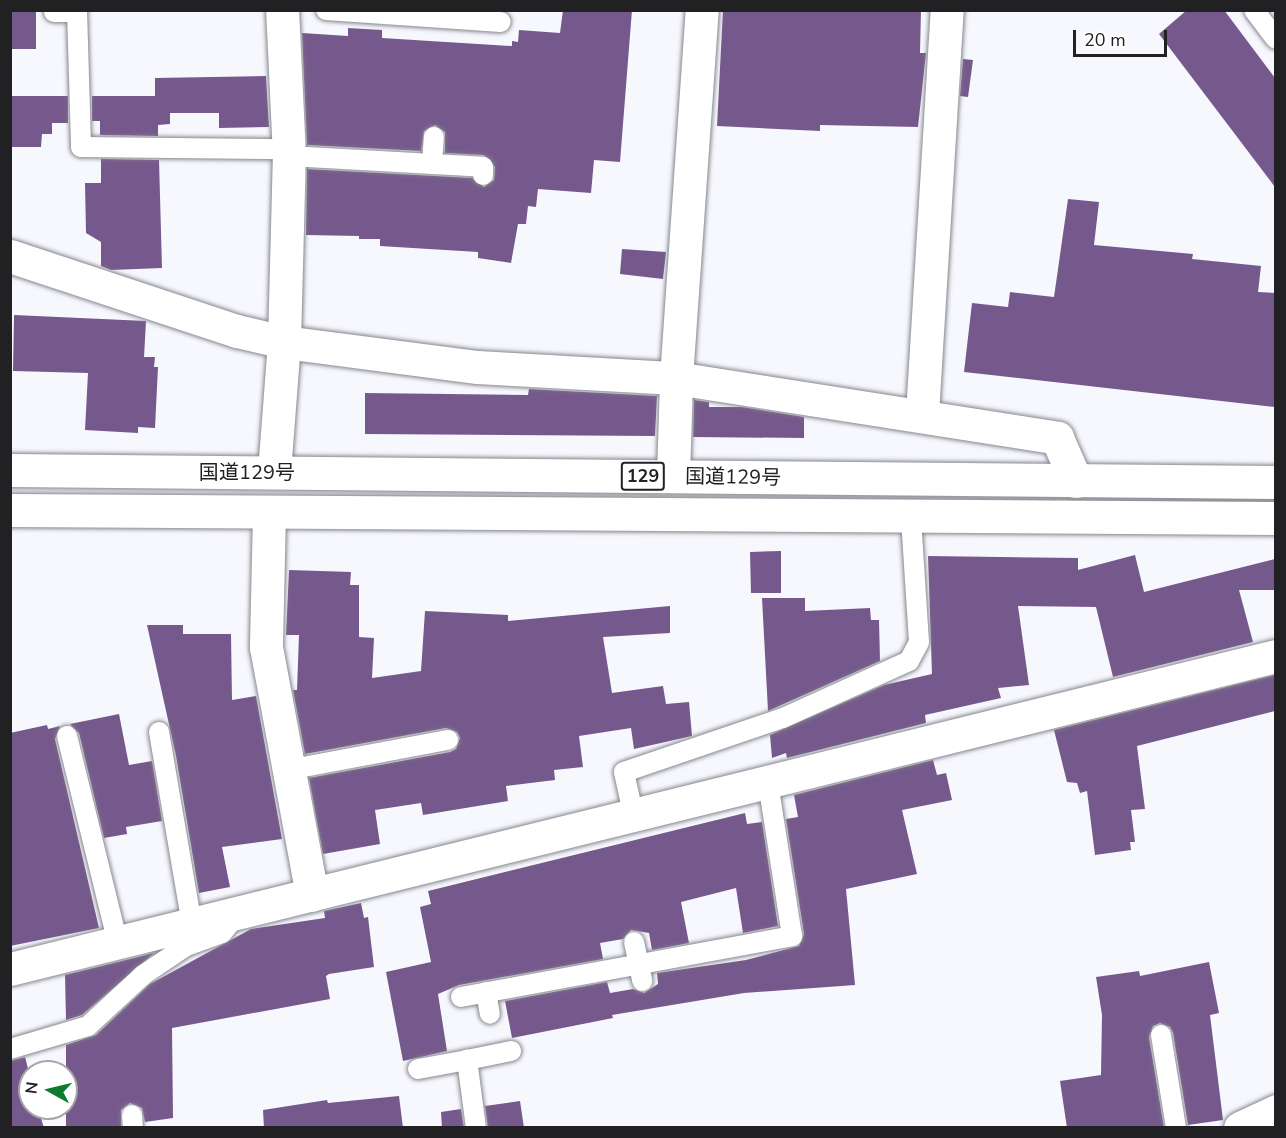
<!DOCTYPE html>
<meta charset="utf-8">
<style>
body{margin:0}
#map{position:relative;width:1286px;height:1138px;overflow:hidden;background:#f7f7fe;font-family:"Nunito Sans","Noto Sans JP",sans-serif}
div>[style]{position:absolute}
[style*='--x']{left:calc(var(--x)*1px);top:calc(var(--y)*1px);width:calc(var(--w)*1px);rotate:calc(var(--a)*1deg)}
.building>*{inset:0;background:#76598c}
.roads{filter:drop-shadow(0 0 2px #86868f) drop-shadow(0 0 2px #86868f)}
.service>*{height:20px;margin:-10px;padding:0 10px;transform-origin:10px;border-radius:10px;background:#fff}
.minor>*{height:33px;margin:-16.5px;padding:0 16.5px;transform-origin:16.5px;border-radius:16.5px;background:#fff}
.trunk>*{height:33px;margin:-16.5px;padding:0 16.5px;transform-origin:16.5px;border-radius:16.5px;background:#fff}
span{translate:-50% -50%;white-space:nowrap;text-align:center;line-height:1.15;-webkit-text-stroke:6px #fff;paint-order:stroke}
.shield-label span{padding:2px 4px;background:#fff;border:2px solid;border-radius:4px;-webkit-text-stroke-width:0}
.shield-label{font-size:18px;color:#212124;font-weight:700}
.street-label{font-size:20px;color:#212124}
.frame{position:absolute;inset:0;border:12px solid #212124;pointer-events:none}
.north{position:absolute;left:18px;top:1060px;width:60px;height:60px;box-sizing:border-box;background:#fff;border:2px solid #a6a6a7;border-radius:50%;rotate:278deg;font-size:16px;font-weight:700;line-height:24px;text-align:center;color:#212124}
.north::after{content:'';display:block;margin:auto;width:21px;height:27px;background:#0c7a2f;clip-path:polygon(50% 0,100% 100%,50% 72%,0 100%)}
.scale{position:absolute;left:1073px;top:30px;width:94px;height:27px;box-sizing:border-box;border:3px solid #212124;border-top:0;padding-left:8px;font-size:18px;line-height:21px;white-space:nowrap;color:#212124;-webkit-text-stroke:4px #fff;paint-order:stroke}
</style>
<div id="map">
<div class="building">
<div style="clip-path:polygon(10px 10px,36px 10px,36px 49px,10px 49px)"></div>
<div style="clip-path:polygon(563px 10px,632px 10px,620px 162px,594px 160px,591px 193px,538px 189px,536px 207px,528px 206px,526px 224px,518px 224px,511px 263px,478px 258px,478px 252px,380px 246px,380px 239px,359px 239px,359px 236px,306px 235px,307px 169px,472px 178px,484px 187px,494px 180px,495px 167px,484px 155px,445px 153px,445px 132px,435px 125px,424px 131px,421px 151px,307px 145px,302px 33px,348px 36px,348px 28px,382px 30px,382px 38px,512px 46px,512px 41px,518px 42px,519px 30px,560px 33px)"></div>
<div style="clip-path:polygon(723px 10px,921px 10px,920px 53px,926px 53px,918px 127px,820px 125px,820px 131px,717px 126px)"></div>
<div style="clip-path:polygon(1187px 10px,1224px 10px,1275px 78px,1275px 187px,1159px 34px)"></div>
<div style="clip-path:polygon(963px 59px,973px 60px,968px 97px,960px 96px)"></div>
<div style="clip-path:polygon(266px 76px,269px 127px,219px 128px,219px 113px,170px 113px,170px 124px,158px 125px,158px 136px,100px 135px,100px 121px,92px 121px,92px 96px,155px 96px,155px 78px)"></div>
<div style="clip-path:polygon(10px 96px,68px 96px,68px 123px,52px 123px,52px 134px,42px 134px,41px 147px,10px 147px)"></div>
<div style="clip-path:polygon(101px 159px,159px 160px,162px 268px,111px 270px,101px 266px,101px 242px,86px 233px,85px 183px,101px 183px)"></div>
<div style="clip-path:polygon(1068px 199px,1099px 202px,1094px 245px,1193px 254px,1192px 259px,1261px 266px,1258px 292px,1275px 293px,1275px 407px,964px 372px,972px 303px,1008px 307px,1010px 292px,1054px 297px)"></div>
<div style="clip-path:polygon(622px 249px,666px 252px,663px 279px,620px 274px)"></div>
<div style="clip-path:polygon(14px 315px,146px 321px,144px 357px,155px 357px,154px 367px,158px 367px,155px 428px,138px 427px,138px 433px,85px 430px,88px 373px,13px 371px)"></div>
<div style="clip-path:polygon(529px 389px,657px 396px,655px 436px,365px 434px,365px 393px,528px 395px)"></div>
<div style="clip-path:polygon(694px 400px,709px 402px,709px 407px,742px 407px,804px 417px,804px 438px,693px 437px)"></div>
<div style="clip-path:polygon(781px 551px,781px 593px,751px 593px,750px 552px)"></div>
<div style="clip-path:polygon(1135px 555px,1144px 592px,1275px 559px,1275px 590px,1239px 590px,1253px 642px,1113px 677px,1096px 607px,1018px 606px,1029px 685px,998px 688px,1001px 698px,925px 715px,926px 723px,787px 758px,786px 753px,772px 758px,770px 735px,884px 685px,932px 674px,928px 556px,1078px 558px,1078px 570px)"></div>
<div style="clip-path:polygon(289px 570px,351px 572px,350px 585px,359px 585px,359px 637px,374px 638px,372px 678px,421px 671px,425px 611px,508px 615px,508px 621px,670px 606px,670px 633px,603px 637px,612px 693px,663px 686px,666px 704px,689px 702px,692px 736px,634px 749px,631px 728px,579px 736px,583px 767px,554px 770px,555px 780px,506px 786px,508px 801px,423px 815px,421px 803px,375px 810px,380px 844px,323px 854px,309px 778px,450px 752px,456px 749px,460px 738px,457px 732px,446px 728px,305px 754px,293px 690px,297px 690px,299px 635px,286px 635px)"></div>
<div style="clip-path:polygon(762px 598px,805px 598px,805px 611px,870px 608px,871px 620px,879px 620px,880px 661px,768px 711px)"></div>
<div style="clip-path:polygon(147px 625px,183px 625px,183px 634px,231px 634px,232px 700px,256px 696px,282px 839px,222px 847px,230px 887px,199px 893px,176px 756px)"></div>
<div style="clip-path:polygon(1275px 675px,1275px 711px,1137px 746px,1145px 809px,1131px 810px,1135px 842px,1130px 842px,1131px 850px,1095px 855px,1087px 791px,1080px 793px,1077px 783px,1067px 782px,1054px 730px)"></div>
<div style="clip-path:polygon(119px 714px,129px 765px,152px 761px,162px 821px,126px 827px,127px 834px,104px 838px,79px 733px,70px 724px)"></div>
<div style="clip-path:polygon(47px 725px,48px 729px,60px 726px,55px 739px,99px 928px,10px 946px,10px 733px)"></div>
<div style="clip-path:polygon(933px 760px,937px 775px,946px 773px,952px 800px,902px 810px,917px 874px,846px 889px,855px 985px,744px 993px,612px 1015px,613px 1018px,512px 1038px,505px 1001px,607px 982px,610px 993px,633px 989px,644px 993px,658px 984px,657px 973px,746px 960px,799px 946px,804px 934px,786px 819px,798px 817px,794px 795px)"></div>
<div style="clip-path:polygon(745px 813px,747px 824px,762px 822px,778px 926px,743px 933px,736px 888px,681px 902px,689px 943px,652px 950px,649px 933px,631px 930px,623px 939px,600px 943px,603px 959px,459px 985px,438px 994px,447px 1051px,403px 1061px,386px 972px,431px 962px,420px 907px,431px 904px,428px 891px)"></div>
<div style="clip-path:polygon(361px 903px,364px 918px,368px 917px,374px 967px,329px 974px,326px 976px,330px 999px,172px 1028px,173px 1118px,145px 1122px,142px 1108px,130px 1103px,121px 1110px,121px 1126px,66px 1128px,66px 1045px,96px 1035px,150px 984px,251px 929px,325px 918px,324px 911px)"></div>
<div style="clip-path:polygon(154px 953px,82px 1015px,66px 1020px,65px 975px)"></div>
<div style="clip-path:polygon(1209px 962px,1219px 1013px,1210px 1015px,1223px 1120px,1188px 1125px,1173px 1033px,1170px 1027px,1160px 1023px,1153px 1026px,1149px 1037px,1164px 1128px,1067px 1128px,1060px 1081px,1101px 1075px,1102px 1015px,1096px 977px,1139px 971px,1140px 976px)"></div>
<div style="clip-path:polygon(25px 1057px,30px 1076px,30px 1108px,38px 1108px,44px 1128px,10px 1128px,10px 1061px)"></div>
<div style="clip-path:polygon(399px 1096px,403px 1128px,264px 1128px,263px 1110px,327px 1100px,328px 1103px)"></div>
<div style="clip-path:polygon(520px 1101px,524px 1128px,488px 1128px,485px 1106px)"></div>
<div style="clip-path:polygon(461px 1109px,464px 1128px,442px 1128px,441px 1112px)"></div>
</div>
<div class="roads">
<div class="service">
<div style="--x:77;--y:10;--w:137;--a:88.3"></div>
<div style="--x:81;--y:147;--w:207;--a:0.6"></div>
<div style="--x:326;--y:10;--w:175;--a:3.9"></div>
<div style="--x:1254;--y:10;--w:36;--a:53"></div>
<div style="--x:54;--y:12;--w:23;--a:0"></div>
<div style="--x:289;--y:156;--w:194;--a:3.2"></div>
<div style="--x:483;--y:167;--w:8;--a:90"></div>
<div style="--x:432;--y:164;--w:27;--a:-86"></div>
<div style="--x:159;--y:732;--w:197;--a:80.3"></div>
<div style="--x:67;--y:736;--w:214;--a:76.2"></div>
<div style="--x:287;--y:770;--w:164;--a:-10.6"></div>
<div style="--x:633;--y:813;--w:42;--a:-102.4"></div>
<div style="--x:624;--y:772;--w:168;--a:-18.8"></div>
<div style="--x:783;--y:718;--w:138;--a:-24.3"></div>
<div style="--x:909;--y:661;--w:21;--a:-62"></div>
<div style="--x:919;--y:642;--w:124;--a:-93.7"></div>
<div style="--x:634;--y:942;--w:40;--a:78"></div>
<div style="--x:486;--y:992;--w:22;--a:80"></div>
<div style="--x:461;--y:997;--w:337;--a:-10.4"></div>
<div style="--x:792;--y:936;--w:156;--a:-98.9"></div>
<div style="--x:1161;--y:1035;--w:94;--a:80.8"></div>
<div style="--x:10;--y:1049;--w:81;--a:-16.4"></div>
<div style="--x:88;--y:1026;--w:75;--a:-42.8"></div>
<div style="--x:143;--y:975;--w:52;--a:-34"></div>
<div style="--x:186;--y:946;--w:38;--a:-20"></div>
<div style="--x:222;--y:933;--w:21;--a:-51"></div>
<div style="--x:418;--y:1069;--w:50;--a:-10.4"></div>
<div style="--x:132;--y:1115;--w:13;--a:86"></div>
<div style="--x:476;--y:1128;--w:69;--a:-97.5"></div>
<div style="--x:467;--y:1060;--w:45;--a:-11.6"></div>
</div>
<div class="minor">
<div style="--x:10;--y:256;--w:239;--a:18.3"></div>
<div style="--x:237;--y:331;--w:48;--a:13.2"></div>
<div style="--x:284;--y:342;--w:195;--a:7.4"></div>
<div style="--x:477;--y:367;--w:199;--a:3.2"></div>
<div style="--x:676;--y:378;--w:386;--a:8.9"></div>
<div style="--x:1057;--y:438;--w:47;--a:66.2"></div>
<div style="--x:922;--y:414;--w:405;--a:-86.5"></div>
<div style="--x:274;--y:472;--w:130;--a:-85.6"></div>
<div style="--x:284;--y:342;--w:186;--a:-88.5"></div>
<div style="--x:289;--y:156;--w:146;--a:-92.7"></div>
<div style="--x:673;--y:476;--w:98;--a:-88.2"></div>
<div style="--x:676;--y:378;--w:369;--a:-86"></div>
<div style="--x:269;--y:512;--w:135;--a:91.3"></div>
<div style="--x:266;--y:647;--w:252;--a:79.5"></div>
<div style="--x:10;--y:969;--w:1304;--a:-13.89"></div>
<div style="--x:1240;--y:1128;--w:40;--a:-25"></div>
</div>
<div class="trunk">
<div style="--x:10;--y:470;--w:1266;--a:0.54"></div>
<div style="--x:10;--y:510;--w:1266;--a:0.36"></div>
</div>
</div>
<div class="shield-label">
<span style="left:643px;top:476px">129</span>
</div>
<div class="street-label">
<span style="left:247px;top:472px">国道129号</span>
<span style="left:733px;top:477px;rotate:1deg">国道129号</span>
</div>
<div class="frame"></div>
<div class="north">N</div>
<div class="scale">20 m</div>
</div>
